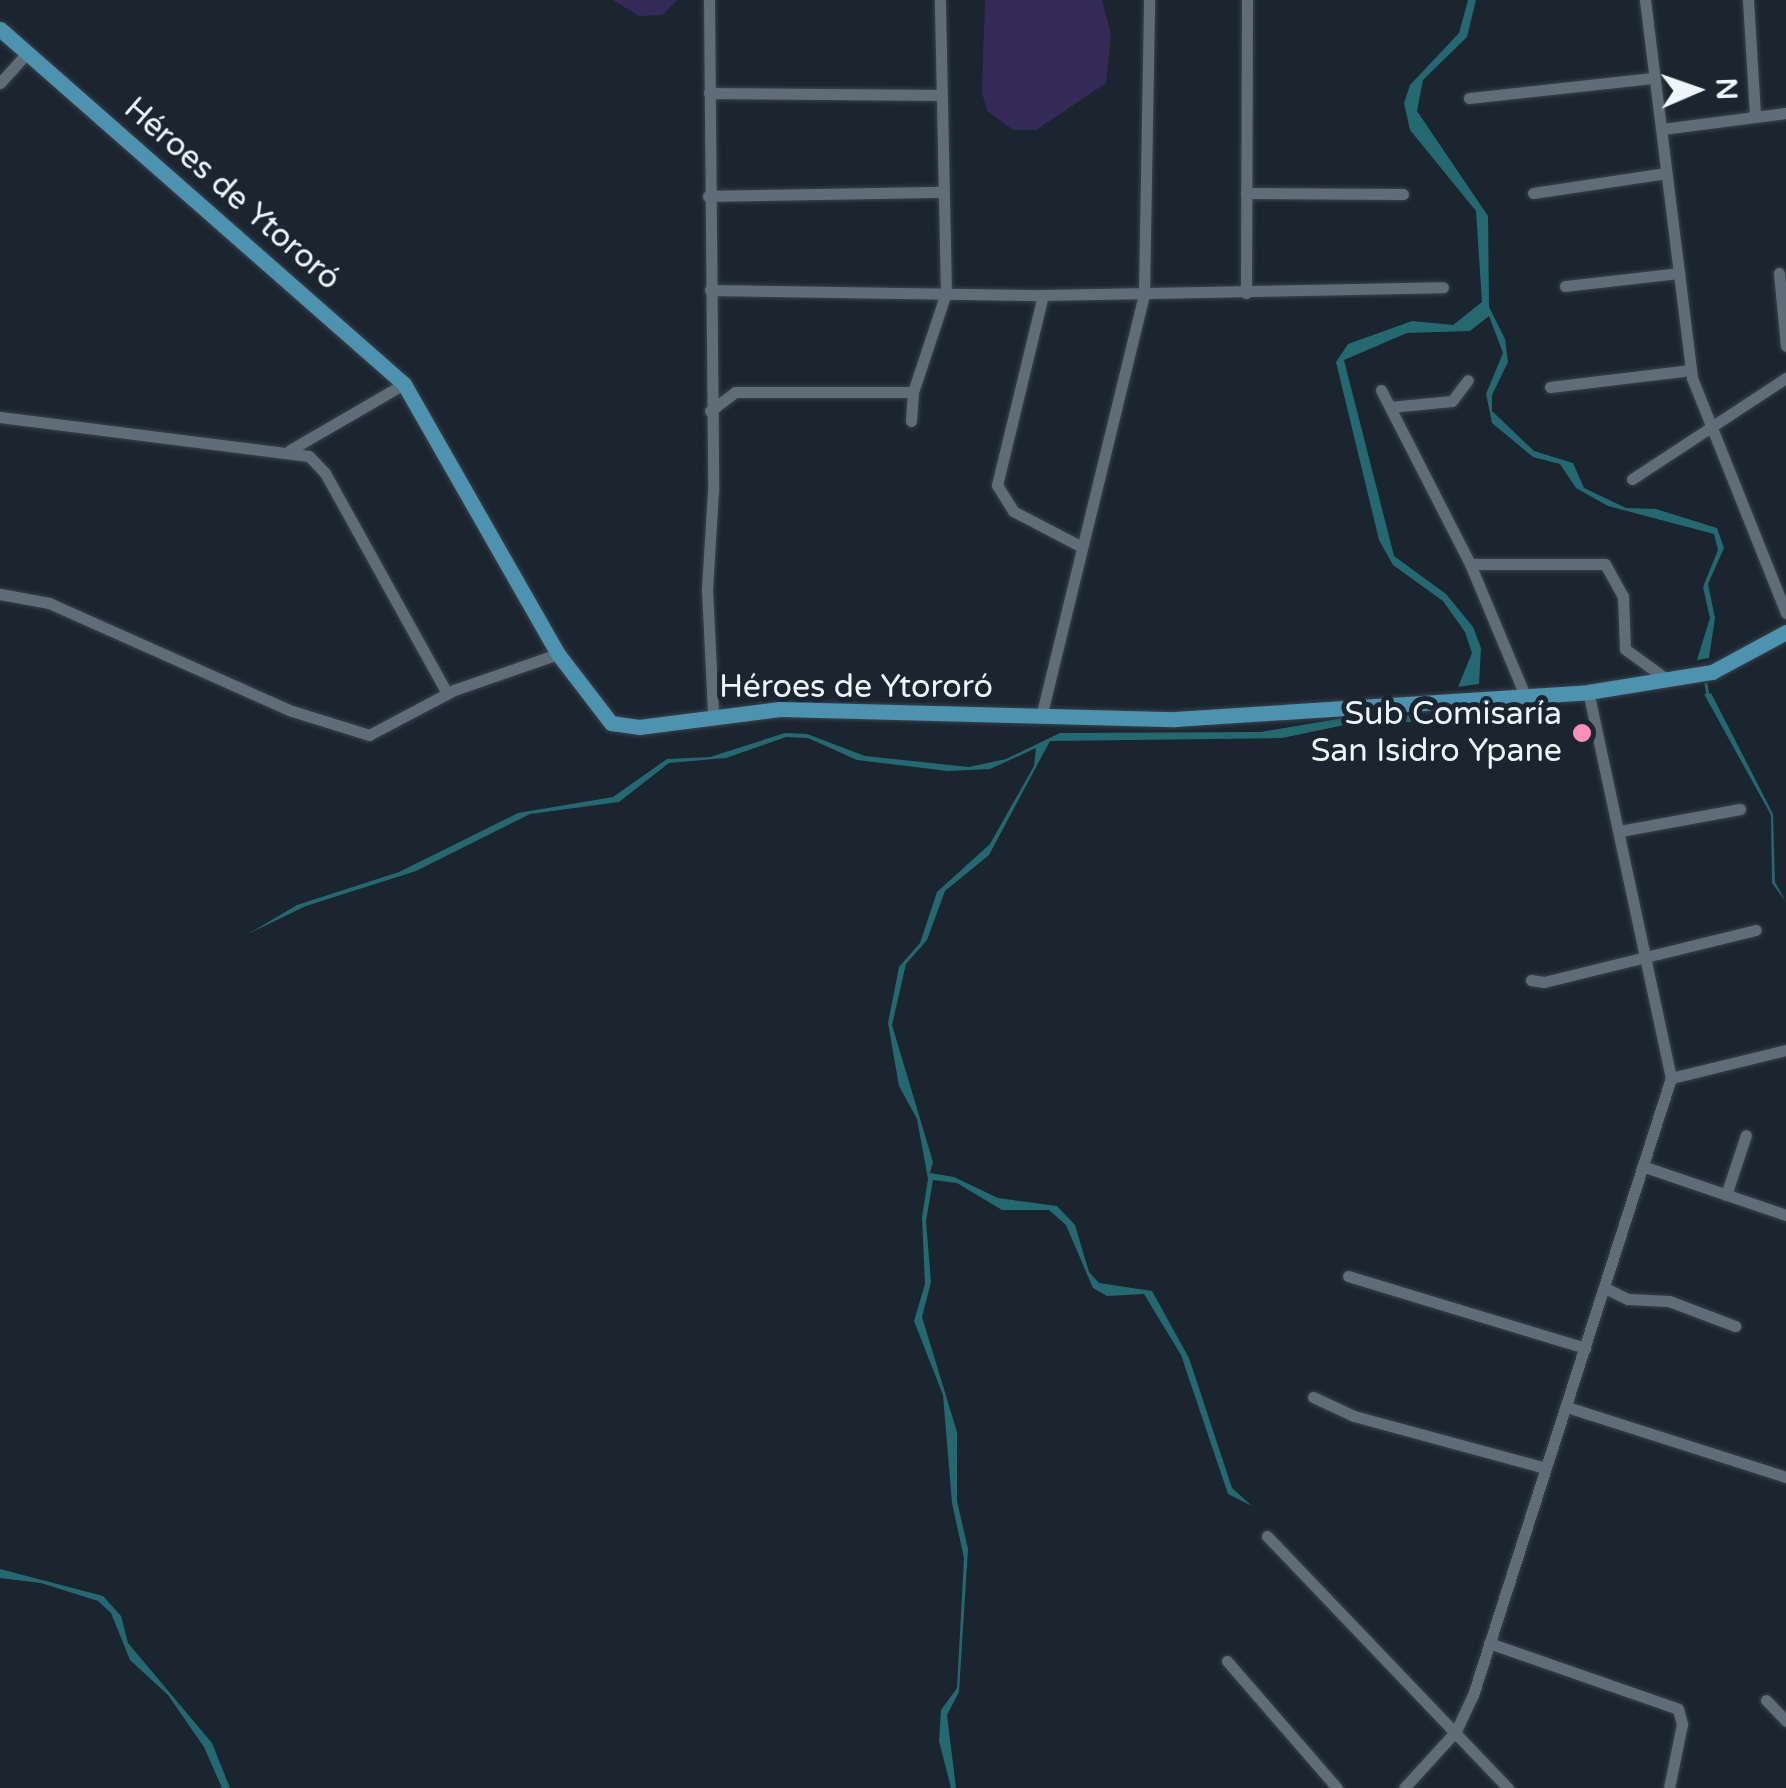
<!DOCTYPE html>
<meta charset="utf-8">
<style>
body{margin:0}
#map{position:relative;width:1786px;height:1788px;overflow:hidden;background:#1b2530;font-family:"Varela Round",sans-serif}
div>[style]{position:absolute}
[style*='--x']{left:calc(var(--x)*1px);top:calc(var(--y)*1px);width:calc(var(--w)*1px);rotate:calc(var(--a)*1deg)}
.green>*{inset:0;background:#342a57}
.water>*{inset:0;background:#246870}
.stream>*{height:2.5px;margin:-1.25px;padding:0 1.25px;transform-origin:1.25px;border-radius:1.25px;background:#246870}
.roads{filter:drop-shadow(0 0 2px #38414a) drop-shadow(0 0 2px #38414a)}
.minor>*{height:11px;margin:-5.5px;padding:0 5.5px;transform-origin:5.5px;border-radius:5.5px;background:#606d79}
.major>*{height:15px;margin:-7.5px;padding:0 7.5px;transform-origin:7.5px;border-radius:7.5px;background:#4d92af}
.dots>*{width:28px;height:28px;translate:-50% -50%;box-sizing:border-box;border:5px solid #1b2530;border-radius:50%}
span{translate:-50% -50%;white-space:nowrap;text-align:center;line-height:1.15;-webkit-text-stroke:10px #1b2530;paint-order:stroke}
.street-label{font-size:32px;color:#eef5fc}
.poi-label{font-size:32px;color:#eef5fc}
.right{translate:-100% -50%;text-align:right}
.north{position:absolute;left:1646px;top:40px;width:100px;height:100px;-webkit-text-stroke:8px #1b2530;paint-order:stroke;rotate:88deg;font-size:28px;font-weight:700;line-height:40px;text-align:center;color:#eef5fc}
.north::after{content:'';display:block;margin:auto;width:35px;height:45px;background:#eef5fc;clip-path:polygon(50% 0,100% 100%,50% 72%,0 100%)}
</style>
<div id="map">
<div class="green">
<div style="clip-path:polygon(613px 0,677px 0,662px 15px,639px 16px)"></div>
<div style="clip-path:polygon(985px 0,1102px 0,1111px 34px,1106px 83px,1036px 130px,1013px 130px,987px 111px,982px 92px)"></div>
</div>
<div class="water">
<div style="clip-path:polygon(1468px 0,1476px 0,1467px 37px,1423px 80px,1417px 111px,1488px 216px,1489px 307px,1505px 339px,1508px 362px,1492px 395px,1492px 411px,1534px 451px,1573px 463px,1584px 488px,1626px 508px,1656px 509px,1717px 528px,1724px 548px,1708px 584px,1715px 618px,1709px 658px,1697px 660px,1710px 618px,1703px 587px,1718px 550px,1714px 534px,1608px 506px,1576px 488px,1560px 464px,1533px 457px,1492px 423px,1486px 394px,1503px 353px,1489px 316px,1470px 331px,1407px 333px,1344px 360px,1394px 556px,1446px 594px,1473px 627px,1481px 648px,1479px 684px,1458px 687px,1472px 653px,1465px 632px,1443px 601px,1393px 565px,1379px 540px,1336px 362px,1348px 344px,1412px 321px,1453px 325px,1482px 302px,1476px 211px,1410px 130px,1404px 103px,1410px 85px,1459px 33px)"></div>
<div style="clip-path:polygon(1711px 693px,1773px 814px,1775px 882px,1786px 902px,1772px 883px,1771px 815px,1704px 694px)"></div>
<div style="clip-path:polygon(1569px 700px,1486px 708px,1460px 722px,1359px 722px,1282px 738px,1050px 741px,989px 855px,945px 891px,927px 940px,906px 964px,892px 1025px,933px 1162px,930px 1173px,954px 1177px,998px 1198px,1057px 1206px,1075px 1225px,1089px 1272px,1099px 1283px,1152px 1291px,1189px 1358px,1232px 1488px,1252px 1506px,1228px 1494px,1181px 1355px,1144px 1294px,1107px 1296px,1093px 1288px,1066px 1225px,1049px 1210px,1002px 1210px,957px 1183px,933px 1180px,926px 1221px,931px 1282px,922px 1317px,957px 1432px,957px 1501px,968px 1549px,959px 1692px,947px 1715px,956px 1788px,951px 1788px,939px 1741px,941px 1710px,957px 1688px,964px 1558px,952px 1503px,943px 1395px,914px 1321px,925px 1284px,922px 1217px,928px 1179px,917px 1119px,899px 1086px,888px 1023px,899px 967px,920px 943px,937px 892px,990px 844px,1034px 766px,1036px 748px,990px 769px,948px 771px,857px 760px,808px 738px,786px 737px,726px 758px,669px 763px,619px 802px,530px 814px,416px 871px,306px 906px,248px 934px,297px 905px,399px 872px,518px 813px,613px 797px,667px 759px,710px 757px,785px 733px,807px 734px,865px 756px,969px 767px,1006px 759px,1060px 733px,1261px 732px,1372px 713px,1454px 719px,1481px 704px)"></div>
<div style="clip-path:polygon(0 1569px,103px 1596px,121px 1616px,128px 1643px,212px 1743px,230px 1788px,222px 1788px,204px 1747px,168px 1695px,130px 1660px,111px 1613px,98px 1601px,41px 1583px,0 1578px)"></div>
</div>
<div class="stream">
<div style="--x:1706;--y:684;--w:11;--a:80"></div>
</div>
<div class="roads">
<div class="minor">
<div style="--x:709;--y:0;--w:491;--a:89.5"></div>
<div style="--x:713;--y:491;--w:98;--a:93.5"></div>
<div style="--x:707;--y:589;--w:124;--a:87.2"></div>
<div style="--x:1645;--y:0;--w:381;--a:82.9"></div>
<div style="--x:1692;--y:378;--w:253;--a:68.2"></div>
<div style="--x:1748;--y:0;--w:116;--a:86.5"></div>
<div style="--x:0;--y:83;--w:40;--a:-48"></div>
<div style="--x:709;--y:93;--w:230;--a:0.5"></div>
<div style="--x:1469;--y:98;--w:186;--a:-6.2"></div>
<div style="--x:1662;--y:129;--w:125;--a:-7.4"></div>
<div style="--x:1246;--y:193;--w:157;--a:0.4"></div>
<div style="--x:1533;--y:193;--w:135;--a:-8.5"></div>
<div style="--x:708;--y:196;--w:234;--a:-1"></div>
<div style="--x:1779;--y:273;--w:73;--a:84.5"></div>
<div style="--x:1565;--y:286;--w:115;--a:-6.5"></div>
<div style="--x:710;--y:290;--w:333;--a:0.9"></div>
<div style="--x:1043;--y:295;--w:400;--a:-1.1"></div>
<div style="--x:1246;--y:293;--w:293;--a:-89.8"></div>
<div style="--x:1043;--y:295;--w:195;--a:103.6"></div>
<div style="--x:997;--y:485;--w:31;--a:58"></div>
<div style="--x:1013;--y:511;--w:76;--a:27.6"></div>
<div style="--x:1550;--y:387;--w:142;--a:-6.9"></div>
<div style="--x:1381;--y:390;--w:195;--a:62.9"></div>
<div style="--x:1470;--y:564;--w:140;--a:67.3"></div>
<div style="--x:1390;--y:407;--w:62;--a:-5.5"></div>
<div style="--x:1452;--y:401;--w:26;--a:-53"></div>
<div style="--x:710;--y:411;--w:31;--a:-37"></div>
<div style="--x:735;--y:392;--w:178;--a:0"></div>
<div style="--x:0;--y:417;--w:311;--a:7.2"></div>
<div style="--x:309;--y:456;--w:23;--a:47"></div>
<div style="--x:325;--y:473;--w:252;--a:61"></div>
<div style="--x:911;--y:421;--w:29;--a:-86"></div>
<div style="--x:913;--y:392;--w:104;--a:-71.6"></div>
<div style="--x:946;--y:293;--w:293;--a:-91.2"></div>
<div style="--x:290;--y:450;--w:132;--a:-30.1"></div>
<div style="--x:1632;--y:479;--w:184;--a:-33.3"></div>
<div style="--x:1470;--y:564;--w:135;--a:0"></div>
<div style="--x:1605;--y:564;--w:37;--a:61"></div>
<div style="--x:1623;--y:596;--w:53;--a:87.8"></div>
<div style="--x:1625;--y:649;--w:54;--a:36"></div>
<div style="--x:0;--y:594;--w:50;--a:10.4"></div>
<div style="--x:49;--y:603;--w:266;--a:24"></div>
<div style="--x:292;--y:711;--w:81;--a:17.3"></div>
<div style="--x:369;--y:735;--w:96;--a:-27.9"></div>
<div style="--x:454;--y:690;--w:110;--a:-19.1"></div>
<div style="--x:1041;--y:717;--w:436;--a:-76.3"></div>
<div style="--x:1144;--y:293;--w:293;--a:-89"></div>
<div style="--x:1620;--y:831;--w:122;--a:-10.4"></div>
<div style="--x:1531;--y:980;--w:13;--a:9"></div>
<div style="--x:1544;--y:982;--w:218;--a:-13.8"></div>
<div style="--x:1671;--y:1078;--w:118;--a:-13.7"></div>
<div style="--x:1645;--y:1167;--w:149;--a:18.8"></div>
<div style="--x:1726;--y:1195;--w:63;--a:-71.6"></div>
<div style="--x:1348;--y:1276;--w:248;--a:16.9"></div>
<div style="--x:1605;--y:1288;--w:25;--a:26"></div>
<div style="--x:1628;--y:1299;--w:41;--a:2.8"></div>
<div style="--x:1669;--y:1301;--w:71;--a:20.7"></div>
<div style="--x:1313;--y:1397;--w:45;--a:24.9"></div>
<div style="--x:1354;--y:1416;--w:198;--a:15.2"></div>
<div style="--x:1567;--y:1407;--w:230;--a:17.7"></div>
<div style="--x:1267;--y:1536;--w:349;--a:46.3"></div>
<div style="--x:1489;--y:1643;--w:200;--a:19.2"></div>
<div style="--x:1678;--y:1709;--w:16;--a:75"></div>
<div style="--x:1682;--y:1724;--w:65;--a:101.5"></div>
<div style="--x:1227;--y:1661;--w:168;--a:49.1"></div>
<div style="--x:1766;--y:1700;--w:29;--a:46"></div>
<div style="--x:1404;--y:1788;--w:77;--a:-47.6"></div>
<div style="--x:1456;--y:1731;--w:40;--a:-65"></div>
<div style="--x:1473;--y:1695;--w:648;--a:-72.21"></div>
<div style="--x:1671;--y:1078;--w:395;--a:-102.1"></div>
</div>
<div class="major">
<div style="--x:0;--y:29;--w:538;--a:41.31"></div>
<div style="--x:404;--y:384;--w:311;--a:60.3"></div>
<div style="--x:558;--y:654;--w:87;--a:52.5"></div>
<div style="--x:611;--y:723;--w:28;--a:8"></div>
<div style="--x:639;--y:727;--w:142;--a:-7.3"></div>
<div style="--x:780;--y:709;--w:395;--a:1.5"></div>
<div style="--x:1175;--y:719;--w:414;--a:-3.7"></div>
<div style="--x:1588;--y:692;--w:126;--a:-9.2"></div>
<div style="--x:1712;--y:672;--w:84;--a:-28.4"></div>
</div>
</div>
<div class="dots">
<div style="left:1582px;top:733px;background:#fe8ebb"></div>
</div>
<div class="street-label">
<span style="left:232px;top:194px;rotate:41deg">Héroes de Ytororó</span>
<span style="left:856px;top:687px">Héroes de Ytororó</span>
</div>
<div class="poi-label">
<span class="right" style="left:1562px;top:733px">Sub Comisaría<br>San Isidro Ypane</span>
</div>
<div class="north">N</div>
</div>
